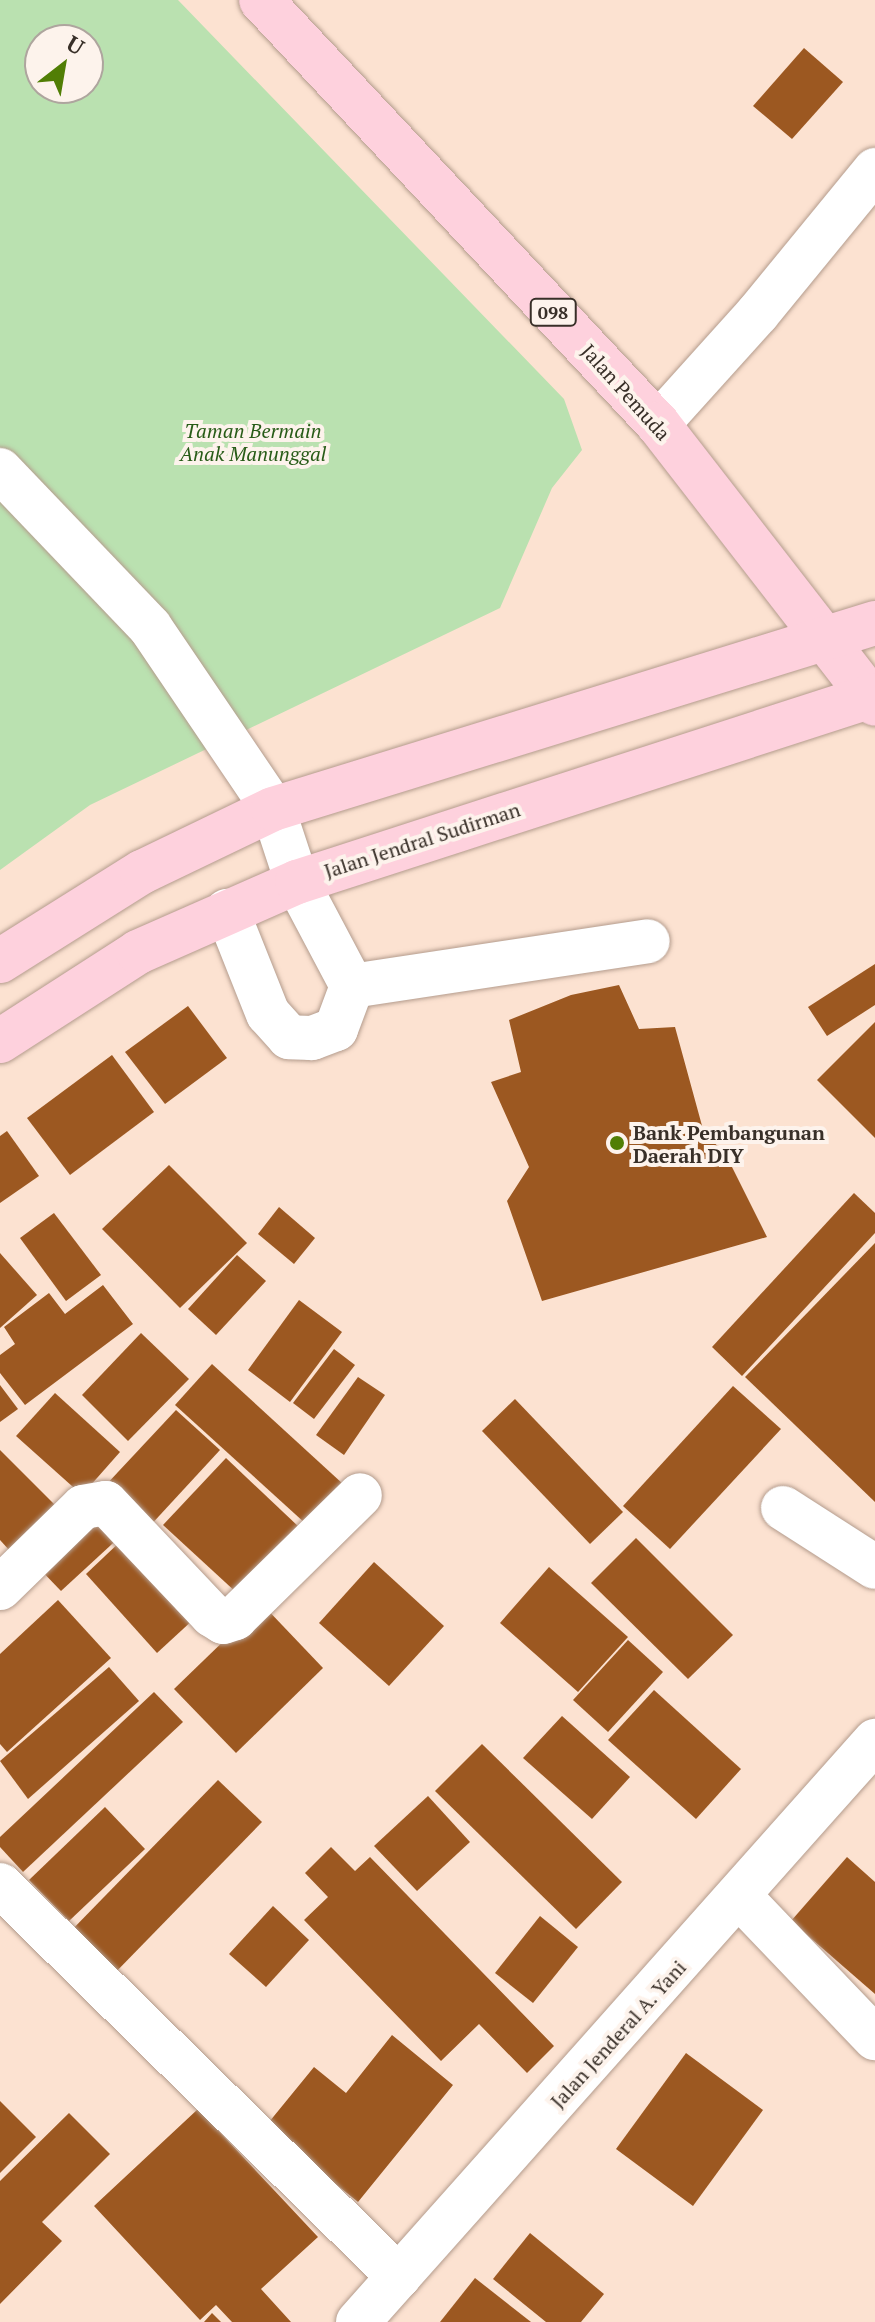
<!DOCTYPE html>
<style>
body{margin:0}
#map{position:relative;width:875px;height:2322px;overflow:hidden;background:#fce2d1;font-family:"PT Serif",serif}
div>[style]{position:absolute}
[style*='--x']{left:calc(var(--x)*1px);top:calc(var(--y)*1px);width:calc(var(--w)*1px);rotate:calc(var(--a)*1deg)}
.green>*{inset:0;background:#bae1b0}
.building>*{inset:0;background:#9c5821}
.roads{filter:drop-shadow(0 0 2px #b49c8d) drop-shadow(0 0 2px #b49c8d)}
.minor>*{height:44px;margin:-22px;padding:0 22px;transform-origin:22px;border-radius:22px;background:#fff}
.major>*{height:44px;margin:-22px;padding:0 22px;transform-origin:22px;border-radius:22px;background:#fed1dd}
.dots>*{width:22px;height:22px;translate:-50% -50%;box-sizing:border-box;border:4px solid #fdf3ec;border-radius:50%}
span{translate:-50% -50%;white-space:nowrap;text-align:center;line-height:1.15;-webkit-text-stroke:8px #fdf3ec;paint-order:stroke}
.shield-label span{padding:2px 6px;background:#fdf3ec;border:2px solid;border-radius:6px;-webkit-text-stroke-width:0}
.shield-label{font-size:18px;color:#382f28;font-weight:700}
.street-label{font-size:20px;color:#382f28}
.park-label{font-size:20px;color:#285c18;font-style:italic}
.poi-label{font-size:20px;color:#382f28;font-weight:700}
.left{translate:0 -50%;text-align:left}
.north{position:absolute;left:24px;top:24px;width:80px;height:80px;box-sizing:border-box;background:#fdf3ec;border:2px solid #aea59e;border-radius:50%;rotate:31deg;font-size:22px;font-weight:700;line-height:32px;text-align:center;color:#382f28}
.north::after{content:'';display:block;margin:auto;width:28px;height:36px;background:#517e05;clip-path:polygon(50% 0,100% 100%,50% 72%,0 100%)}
</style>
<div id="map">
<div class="green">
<div style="clip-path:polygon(evenodd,0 0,178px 0,564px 399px,582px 450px,552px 488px,500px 608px,90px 805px,0 870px,0 0,40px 40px,88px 40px,88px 88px,40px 88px,40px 40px)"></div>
</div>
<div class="building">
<div style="clip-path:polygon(804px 48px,843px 82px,792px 139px,753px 106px)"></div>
<div style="clip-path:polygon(875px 964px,875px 1005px,827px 1036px,808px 1007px)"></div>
<div style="clip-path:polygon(619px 985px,639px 1029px,675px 1027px,704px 1133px,725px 1153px,767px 1237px,542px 1301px,507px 1201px,529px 1167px,491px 1082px,521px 1072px,509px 1020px,571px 995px)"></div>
<div style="clip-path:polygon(188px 1006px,227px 1058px,165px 1104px,125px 1052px)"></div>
<div style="clip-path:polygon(875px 1022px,875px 1138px,817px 1080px)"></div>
<div style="clip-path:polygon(112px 1055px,154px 1112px,70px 1175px,27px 1118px)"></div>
<div style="clip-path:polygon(7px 1131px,39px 1176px,0 1203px,0 1136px)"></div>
<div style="clip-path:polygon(169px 1165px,247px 1243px,180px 1308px,102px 1229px)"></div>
<div style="clip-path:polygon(854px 1193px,875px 1213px,875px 1233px,742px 1376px,712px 1347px)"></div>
<div style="clip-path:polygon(279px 1207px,315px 1238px,294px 1264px,258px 1234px)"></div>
<div style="clip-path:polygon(54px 1213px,101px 1275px,66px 1301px,20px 1238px)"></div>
<div style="clip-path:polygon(875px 1243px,875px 1502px,745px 1377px)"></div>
<div style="clip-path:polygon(0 1253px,37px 1295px,0 1328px)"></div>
<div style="clip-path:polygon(237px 1255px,266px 1281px,216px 1335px,188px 1309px)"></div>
<div style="clip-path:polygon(103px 1285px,133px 1324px,25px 1405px,0 1373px,0 1355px,15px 1344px,4px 1327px,49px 1293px,65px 1314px)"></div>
<div style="clip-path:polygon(299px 1300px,342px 1332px,290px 1402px,248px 1370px)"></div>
<div style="clip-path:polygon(141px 1333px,189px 1379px,128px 1441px,82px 1395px)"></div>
<div style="clip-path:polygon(334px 1349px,355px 1365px,314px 1419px,293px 1403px)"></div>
<div style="clip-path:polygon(212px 1364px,343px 1484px,306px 1524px,175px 1405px)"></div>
<div style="clip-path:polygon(358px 1377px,385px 1395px,344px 1455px,316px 1435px)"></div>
<div style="clip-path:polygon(0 1385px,18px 1409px,0 1422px)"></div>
<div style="clip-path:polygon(733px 1386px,781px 1429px,670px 1549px,623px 1506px)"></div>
<div style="clip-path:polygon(55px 1393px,120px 1452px,82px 1495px,16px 1436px)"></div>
<div style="clip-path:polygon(515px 1399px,623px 1512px,590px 1544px,482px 1431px)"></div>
<div style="clip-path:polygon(176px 1410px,220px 1450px,148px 1528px,104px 1487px)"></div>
<div style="clip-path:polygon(0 1450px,56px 1506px,10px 1551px,0 1540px)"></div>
<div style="clip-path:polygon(226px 1458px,300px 1528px,238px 1594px,163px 1525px)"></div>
<div style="clip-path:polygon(98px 1506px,124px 1533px,61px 1591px,35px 1564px)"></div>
<div style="clip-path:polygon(636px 1538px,733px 1635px,688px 1679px,591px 1583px)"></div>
<div style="clip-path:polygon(123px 1539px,195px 1618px,157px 1653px,86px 1574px)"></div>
<div style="clip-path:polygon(374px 1562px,444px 1626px,389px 1686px,319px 1623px)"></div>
<div style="clip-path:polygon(549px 1567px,628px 1637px,578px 1692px,500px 1623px)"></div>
<div style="clip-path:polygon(58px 1600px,111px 1658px,7px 1752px,0 1744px,0 1654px)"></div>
<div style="clip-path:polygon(262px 1604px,323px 1668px,236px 1753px,174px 1689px)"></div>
<div style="clip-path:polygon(628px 1640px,663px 1672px,608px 1732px,573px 1700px)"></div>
<div style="clip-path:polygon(109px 1667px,139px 1701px,28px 1799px,0 1761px)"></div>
<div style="clip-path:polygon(654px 1690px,741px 1769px,696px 1819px,608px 1740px)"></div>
<div style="clip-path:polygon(154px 1692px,183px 1722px,23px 1872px,0 1847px,0 1837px)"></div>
<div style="clip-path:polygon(562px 1716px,630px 1777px,592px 1819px,523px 1758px)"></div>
<div style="clip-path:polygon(482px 1744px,622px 1882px,576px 1929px,435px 1791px)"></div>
<div style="clip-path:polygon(218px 1780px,262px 1822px,110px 1978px,66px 1936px)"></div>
<div style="clip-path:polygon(428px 1796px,470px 1842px,417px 1891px,374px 1846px)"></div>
<div style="clip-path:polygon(105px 1807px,145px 1849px,69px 1921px,29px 1880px)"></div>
<div style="clip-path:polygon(331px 1847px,355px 1871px,370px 1857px,554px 2046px,527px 2073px,479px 2024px,441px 2061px,304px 1920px,328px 1897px,305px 1873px)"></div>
<div style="clip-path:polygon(847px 1857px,875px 1882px,875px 1994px,791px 1921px)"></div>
<div style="clip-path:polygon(273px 1906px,309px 1940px,266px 1987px,229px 1954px)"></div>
<div style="clip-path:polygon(540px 1916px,578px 1947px,533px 2003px,495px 1973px)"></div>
<div style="clip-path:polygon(392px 2035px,453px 2085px,358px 2202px,265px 2127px,314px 2067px,346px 2093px)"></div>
<div style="clip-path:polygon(686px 2053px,763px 2110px,693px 2206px,616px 2149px)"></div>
<div style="clip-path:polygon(0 2101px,36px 2137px,0 2173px)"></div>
<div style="clip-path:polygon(198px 2109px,318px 2237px,261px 2289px,291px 2322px,232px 2322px,216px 2305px,200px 2320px,94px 2206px)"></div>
<div style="clip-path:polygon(69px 2113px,110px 2154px,42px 2222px,62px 2241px,0 2304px,0 2181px)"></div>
<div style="clip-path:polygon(530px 2233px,604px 2294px,581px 2322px,546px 2322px,493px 2279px)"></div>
<div style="clip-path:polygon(475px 2278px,531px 2322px,440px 2322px)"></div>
<div style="clip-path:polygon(212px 2313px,221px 2322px,204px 2322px)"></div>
</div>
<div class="roads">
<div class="minor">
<div style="--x:658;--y:424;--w:149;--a:-48"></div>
<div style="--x:758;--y:313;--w:185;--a:-50.7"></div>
<div style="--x:0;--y:470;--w:217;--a:46.3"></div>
<div style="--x:150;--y:627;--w:220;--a:55.9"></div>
<div style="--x:273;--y:809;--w:77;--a:71.8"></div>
<div style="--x:297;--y:882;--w:118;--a:62.1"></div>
<div style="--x:352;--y:986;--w:46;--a:110.4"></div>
<div style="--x:336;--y:1029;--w:26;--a:159"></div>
<div style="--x:312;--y:1038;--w:23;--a:-178"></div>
<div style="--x:289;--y:1037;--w:31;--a:-132"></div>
<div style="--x:268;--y:1014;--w:111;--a:-111.7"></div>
<div style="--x:352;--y:986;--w:299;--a:-8.6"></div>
<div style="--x:783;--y:1508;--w:109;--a:32.7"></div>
<div style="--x:0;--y:1588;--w:116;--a:-44.3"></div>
<div style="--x:83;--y:1507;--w:23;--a:-10"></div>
<div style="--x:106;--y:1503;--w:154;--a:46.6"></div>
<div style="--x:212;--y:1615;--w:13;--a:32"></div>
<div style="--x:223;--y:1622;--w:13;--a:-18"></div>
<div style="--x:235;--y:1618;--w:175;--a:-44.5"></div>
<div style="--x:0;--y:1885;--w:559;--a:44.49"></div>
<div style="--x:741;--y:1898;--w:194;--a:46.3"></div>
<div style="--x:358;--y:2322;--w:778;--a:-48.34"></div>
</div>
<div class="major">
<div style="--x:261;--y:0;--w:581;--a:46.88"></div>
<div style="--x:658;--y:424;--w:354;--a:52.2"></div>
<div style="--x:0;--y:961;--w:168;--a:-32.1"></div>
<div style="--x:142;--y:872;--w:145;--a:-25.7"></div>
<div style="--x:273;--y:809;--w:630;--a:-17.17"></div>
<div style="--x:0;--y:1041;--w:164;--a:-32.8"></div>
<div style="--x:138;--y:952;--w:174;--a:-23.8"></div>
<div style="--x:297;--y:882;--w:607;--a:-17.93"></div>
</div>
</div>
<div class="dots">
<div style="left:617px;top:1143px;background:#517e05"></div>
</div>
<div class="shield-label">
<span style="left:553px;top:312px">098</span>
</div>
<div class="street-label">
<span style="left:626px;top:392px;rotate:48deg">Jalan Pemuda</span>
<span style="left:422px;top:840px;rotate:-18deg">Jalan Jendral Sudirman</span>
<span style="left:618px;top:2034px;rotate:-48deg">Jalan Jenderal A. Yani</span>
</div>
<div class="park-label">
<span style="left:253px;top:442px">Taman Bermain<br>Anak Manunggal</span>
</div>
<div class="poi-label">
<span class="left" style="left:633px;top:1144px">Bank Pembangunan<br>Daerah DIY</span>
</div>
<div class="north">U</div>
</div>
